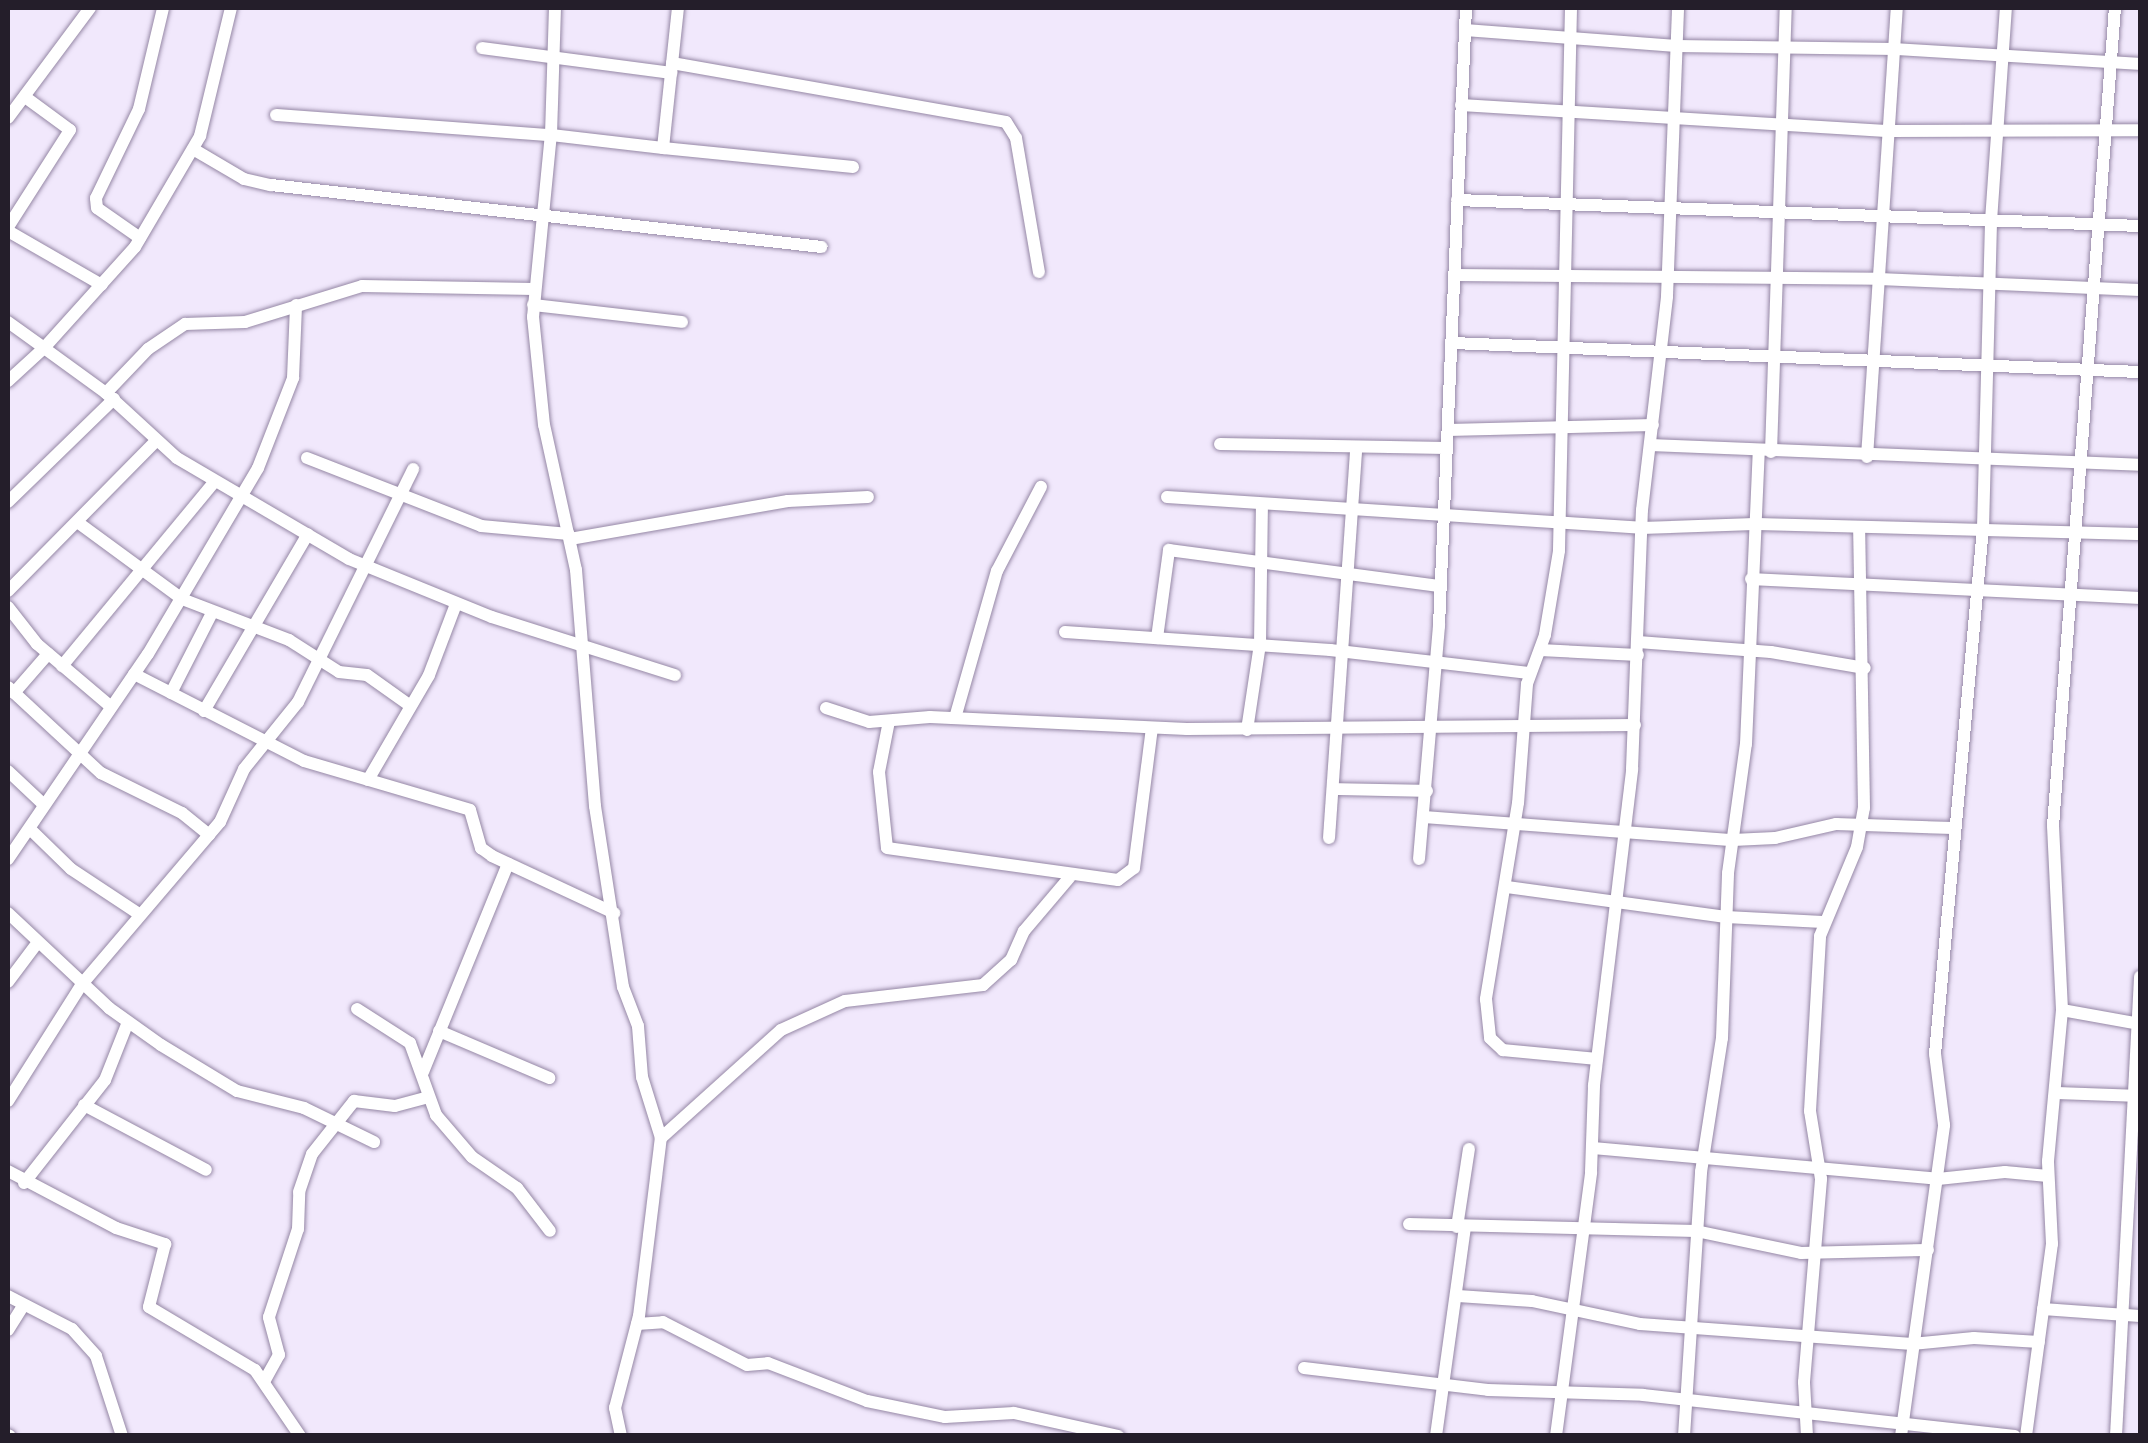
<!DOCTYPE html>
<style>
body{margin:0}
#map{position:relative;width:2148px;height:1443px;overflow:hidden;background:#f1e8fc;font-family:"DejaVu Sans",sans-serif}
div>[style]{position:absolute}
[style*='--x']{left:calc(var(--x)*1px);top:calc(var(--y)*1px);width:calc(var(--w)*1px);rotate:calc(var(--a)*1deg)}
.roads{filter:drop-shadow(0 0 2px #9587a5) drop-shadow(0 0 2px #9587a5)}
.minor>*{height:12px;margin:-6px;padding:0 6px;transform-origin:6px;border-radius:6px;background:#fff}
span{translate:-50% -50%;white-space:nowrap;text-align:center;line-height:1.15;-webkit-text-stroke:8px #fafafa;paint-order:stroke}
.frame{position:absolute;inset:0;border:10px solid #241e2a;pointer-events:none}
</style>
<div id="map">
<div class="roads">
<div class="minor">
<div style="--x:1571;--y:8;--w:543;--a:91.27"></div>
<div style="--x:1559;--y:551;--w:85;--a:99.5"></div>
<div style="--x:1545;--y:635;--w:52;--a:110.2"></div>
<div style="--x:1527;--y:684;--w:119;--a:94.3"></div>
<div style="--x:1518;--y:803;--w:199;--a:99.3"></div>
<div style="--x:1486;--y:999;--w:39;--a:84"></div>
<div style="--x:1490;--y:1038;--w:18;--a:43"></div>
<div style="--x:1503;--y:1050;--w:94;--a:5.5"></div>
<div style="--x:1465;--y:30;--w:212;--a:4.3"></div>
<div style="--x:1676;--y:46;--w:219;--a:0.8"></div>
<div style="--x:1895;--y:49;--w:245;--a:3.5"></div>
<div style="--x:482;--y:48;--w:191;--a:7.5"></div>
<div style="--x:672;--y:63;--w:339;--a:10"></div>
<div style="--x:1006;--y:122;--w:19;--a:58"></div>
<div style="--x:1016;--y:138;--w:136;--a:80.3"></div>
<div style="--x:1461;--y:105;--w:430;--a:3.5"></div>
<div style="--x:1890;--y:131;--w:250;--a:-0.2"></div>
<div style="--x:276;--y:115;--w:276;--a:4.2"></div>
<div style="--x:551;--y:135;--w:127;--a:-88.2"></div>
<div style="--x:8;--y:118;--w:137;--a:-53.3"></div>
<div style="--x:663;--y:148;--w:191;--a:5.7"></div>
<div style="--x:193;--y:149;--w:59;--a:30.5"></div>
<div style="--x:244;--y:179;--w:28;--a:13"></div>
<div style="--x:271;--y:185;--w:554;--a:6.42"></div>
<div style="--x:1457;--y:200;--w:683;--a:2.18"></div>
<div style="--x:8;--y:227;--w:115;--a:-57.4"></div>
<div style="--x:70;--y:130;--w:56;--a:-143.7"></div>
<div style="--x:8;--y:231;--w:108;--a:29.9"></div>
<div style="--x:140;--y:238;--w:52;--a:-145.1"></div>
<div style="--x:97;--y:208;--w:10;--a:-96"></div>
<div style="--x:96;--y:198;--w:99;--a:-64.2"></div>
<div style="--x:139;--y:109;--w:104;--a:-76.6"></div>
<div style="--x:1455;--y:275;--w:424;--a:0.5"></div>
<div style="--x:1879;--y:279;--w:261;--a:2.4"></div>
<div style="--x:533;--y:305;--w:150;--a:6.5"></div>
<div style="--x:8;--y:322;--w:44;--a:35.8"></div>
<div style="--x:44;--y:348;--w:136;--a:-48"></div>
<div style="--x:135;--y:247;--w:129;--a:-59.6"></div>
<div style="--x:200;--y:136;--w:132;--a:-76.4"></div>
<div style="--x:1453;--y:343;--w:688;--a:2.42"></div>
<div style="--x:8;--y:381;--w:49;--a:-42.5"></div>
<div style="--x:44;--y:348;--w:77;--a:36"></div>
<div style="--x:106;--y:393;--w:61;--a:-46.3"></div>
<div style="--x:148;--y:349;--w:45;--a:-34"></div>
<div style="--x:185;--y:324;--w:60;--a:-1.9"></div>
<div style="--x:245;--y:322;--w:122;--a:-17.1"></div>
<div style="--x:362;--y:286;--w:172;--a:1"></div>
<div style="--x:106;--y:393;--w:96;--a:42.5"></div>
<div style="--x:177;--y:458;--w:199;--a:30.4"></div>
<div style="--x:349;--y:559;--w:154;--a:22.1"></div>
<div style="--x:492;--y:617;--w:192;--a:17.6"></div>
<div style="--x:1448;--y:430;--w:205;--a:-1.4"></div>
<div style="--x:1220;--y:444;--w:226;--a:1"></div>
<div style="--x:1650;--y:445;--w:490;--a:2.3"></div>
<div style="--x:1771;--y:452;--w:444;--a:-88.1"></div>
<div style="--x:1867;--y:457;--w:450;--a:-86.2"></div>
<div style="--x:307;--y:458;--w:187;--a:21.3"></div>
<div style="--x:481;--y:526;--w:88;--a:5.2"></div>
<div style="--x:1167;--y:497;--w:475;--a:3.7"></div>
<div style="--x:1641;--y:528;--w:113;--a:-2"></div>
<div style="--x:1754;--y:524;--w:386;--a:1.5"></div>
<div style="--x:8;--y:502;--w:148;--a:-44.2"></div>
<div style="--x:80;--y:524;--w:127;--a:36.3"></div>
<div style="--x:182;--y:599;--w:115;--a:21"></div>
<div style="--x:289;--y:640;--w:59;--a:32.6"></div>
<div style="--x:339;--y:672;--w:28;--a:6"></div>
<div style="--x:367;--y:675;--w:52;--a:35.5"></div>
<div style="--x:570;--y:539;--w:221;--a:-9.9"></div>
<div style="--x:788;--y:501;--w:80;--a:-2.9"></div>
<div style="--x:1751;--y:579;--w:389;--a:2.8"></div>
<div style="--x:8;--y:591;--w:211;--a:-45.4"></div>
<div style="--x:8;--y:607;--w:47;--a:51.9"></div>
<div style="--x:37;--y:644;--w:96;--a:40.3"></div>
<div style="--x:1065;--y:632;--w:266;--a:3.9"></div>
<div style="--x:1330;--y:650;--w:200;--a:6.6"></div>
<div style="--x:1157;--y:638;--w:89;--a:-82.2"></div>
<div style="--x:1169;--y:550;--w:272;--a:7.6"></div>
<div style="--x:1638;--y:642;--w:133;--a:4.3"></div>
<div style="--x:1771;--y:652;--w:95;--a:9.7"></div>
<div style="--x:1540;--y:650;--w:98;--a:2.9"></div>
<div style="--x:62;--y:666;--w:239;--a:-50.4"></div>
<div style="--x:134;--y:674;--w:191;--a:27.1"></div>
<div style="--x:304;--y:761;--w:173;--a:16.4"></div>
<div style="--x:470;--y:810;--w:40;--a:74"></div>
<div style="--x:481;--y:848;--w:14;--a:36"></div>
<div style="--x:492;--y:856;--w:135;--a:25"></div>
<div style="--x:8;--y:687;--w:127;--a:42.8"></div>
<div style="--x:101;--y:773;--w:90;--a:26.3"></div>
<div style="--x:182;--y:813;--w:35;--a:39"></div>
<div style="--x:14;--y:693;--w:52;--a:-48.9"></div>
<div style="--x:171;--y:693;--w:90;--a:-62.9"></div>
<div style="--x:826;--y:708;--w:45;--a:18"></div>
<div style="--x:869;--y:722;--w:61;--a:-4.7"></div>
<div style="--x:930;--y:717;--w:257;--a:2.7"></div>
<div style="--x:1187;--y:729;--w:448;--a:-0.5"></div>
<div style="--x:204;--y:711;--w:205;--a:-59.6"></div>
<div style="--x:955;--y:718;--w:153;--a:-74.1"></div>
<div style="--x:997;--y:571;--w:95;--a:-62.4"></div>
<div style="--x:889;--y:721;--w:52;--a:101.1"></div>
<div style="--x:879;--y:772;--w:76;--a:84"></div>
<div style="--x:887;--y:848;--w:233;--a:7.9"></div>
<div style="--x:1118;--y:880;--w:20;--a:-37"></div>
<div style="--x:1134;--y:868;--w:141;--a:-82.7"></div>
<div style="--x:1247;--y:730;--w:87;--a:-81.4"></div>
<div style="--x:1260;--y:644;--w:139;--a:-89.2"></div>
<div style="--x:8;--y:771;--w:48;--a:43.3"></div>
<div style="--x:368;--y:780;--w:121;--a:-59.8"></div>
<div style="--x:429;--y:675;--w:76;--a:-69.2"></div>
<div style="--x:1333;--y:789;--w:94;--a:1.2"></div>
<div style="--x:1424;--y:817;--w:310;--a:4.3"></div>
<div style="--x:1733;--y:840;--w:42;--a:-2.7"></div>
<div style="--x:1775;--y:838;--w:63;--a:-12.9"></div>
<div style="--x:1836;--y:824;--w:117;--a:2"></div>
<div style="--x:30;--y:829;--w:57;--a:44.3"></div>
<div style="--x:71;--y:869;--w:82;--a:33.5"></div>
<div style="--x:1329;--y:838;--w:391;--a:-86"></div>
<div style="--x:8;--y:859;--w:248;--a:-55.7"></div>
<div style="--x:148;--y:654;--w:216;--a:-59.4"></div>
<div style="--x:258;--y:468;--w:97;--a:-68.7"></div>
<div style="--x:293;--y:378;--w:73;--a:-87.6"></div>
<div style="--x:1419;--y:859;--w:234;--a:-85.1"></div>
<div style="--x:1439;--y:626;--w:619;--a:-87.5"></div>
<div style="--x:1507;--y:887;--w:221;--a:7.8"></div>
<div style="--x:1726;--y:917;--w:97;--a:3"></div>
<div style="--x:8;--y:913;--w:139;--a:43.2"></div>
<div style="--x:109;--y:1008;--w:64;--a:35.4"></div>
<div style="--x:161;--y:1045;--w:89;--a:31.2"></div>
<div style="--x:237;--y:1091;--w:69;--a:14.2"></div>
<div style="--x:304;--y:1108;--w:78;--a:25.9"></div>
<div style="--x:8;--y:982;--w:50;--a:-53.1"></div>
<div style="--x:357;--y:1009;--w:63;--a:32.7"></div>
<div style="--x:410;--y:1043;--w:77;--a:70.1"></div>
<div style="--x:436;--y:1115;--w:55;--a:49.4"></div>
<div style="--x:472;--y:1157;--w:55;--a:34.6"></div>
<div style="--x:517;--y:1188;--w:54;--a:52.5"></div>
<div style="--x:2062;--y:1010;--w:79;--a:10.2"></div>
<div style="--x:439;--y:1031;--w:120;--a:23.1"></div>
<div style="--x:423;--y:1072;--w:225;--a:-67.8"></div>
<div style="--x:2057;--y:1093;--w:83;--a:2.1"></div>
<div style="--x:8;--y:1101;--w:138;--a:-57.7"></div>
<div style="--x:82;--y:984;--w:213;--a:-49.6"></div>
<div style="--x:220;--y:822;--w:58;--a:-65.6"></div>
<div style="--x:244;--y:769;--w:86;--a:-51.1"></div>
<div style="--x:298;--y:702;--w:260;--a:-63.7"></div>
<div style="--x:84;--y:1105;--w:138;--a:28"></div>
<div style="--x:661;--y:1138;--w:64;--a:-107.3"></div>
<div style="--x:642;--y:1077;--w:51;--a:-94.5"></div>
<div style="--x:638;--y:1026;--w:42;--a:-111"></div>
<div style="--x:623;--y:987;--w:183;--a:-98.8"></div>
<div style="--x:595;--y:806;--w:237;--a:-94.6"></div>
<div style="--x:576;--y:570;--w:148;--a:-102.4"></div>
<div style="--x:544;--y:425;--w:109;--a:-95.8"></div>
<div style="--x:533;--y:317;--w:183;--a:-84.4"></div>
<div style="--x:551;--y:135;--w:113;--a:6.6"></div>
<div style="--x:663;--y:148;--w:141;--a:-83.9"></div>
<div style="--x:1593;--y:1148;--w:346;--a:5.1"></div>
<div style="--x:1938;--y:1179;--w:67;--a:-6"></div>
<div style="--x:2005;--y:1172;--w:43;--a:5.3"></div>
<div style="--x:8;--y:1171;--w:122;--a:27.8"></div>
<div style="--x:116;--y:1228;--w:52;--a:18.1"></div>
<div style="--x:165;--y:1244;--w:65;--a:104.3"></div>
<div style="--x:149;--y:1307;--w:123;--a:30.7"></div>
<div style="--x:255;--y:1370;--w:80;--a:55.7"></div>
<div style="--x:24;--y:1183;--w:131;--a:-51.8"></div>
<div style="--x:105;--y:1080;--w:62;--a:-68.4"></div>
<div style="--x:1409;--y:1224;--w:287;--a:1.4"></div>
<div style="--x:1696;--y:1231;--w:107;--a:11.8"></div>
<div style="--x:1801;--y:1253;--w:127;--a:-1.4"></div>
<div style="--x:1457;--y:1227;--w:79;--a:-81.3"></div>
<div style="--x:8;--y:1296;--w:72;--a:27.3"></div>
<div style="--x:72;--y:1329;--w:36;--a:48"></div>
<div style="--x:96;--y:1356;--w:84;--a:72"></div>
<div style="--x:1458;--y:1296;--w:74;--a:3.9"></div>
<div style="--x:1532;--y:1301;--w:110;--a:12"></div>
<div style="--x:1640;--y:1324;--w:273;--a:4.2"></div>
<div style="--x:1912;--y:1344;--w:62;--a:-5.5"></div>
<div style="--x:1974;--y:1338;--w:65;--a:3.5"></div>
<div style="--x:2043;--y:1309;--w:97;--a:4.1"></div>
<div style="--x:637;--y:1324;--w:26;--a:-4"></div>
<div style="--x:663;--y:1322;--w:94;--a:27.1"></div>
<div style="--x:747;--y:1365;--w:21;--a:-5"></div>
<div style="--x:768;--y:1363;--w:106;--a:21"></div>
<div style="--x:867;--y:1401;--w:80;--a:11.6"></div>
<div style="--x:945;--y:1417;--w:69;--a:-3.3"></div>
<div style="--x:1014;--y:1413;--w:107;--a:12.5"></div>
<div style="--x:8;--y:1330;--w:26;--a:-58"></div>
<div style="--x:1304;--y:1368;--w:185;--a:6.8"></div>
<div style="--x:1488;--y:1390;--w:155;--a:1.8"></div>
<div style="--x:1643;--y:1395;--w:374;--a:6.3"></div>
<div style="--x:265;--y:1380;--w:29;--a:-61"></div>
<div style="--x:279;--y:1355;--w:39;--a:-105"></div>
<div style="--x:269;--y:1317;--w:93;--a:-71.8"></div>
<div style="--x:298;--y:1229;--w:37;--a:-88"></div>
<div style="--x:299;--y:1192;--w:40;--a:-71.1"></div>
<div style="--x:312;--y:1154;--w:68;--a:-51.6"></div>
<div style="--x:354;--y:1101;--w:41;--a:7"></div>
<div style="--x:395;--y:1106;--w:34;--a:-15"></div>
<div style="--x:8;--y:1435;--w:2;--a:27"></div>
<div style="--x:621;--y:1436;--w:29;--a:-102"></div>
<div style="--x:615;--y:1408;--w:95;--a:-75.4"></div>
<div style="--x:639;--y:1316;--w:179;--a:-83"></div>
<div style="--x:661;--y:1138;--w:161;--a:-42"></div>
<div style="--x:781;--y:1030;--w:70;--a:-24.4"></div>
<div style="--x:845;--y:1001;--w:139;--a:-6.6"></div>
<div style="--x:983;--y:985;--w:38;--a:-42"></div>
<div style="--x:1011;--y:960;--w:32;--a:-66"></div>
<div style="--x:1024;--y:931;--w:70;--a:-49.7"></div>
<div style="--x:1436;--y:1436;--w:210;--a:-82.1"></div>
<div style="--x:1556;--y:1436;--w:266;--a:-82.4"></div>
<div style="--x:1591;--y:1172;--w:87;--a:-88"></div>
<div style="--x:1594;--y:1085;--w:318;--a:-83.1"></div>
<div style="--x:1632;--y:769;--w:259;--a:-87.8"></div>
<div style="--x:1642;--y:510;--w:215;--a:-83.3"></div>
<div style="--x:1667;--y:296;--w:288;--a:-87.8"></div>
<div style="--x:1684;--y:1436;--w:265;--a:-86.3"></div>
<div style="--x:1701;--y:1172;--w:136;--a:-81.1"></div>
<div style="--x:1722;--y:1038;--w:165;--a:-87.9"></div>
<div style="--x:1728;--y:873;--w:130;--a:-82.1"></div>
<div style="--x:1746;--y:744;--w:293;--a:-87.5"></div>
<div style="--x:1807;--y:1436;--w:54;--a:-93.2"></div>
<div style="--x:1804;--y:1382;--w:204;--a:-85.2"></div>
<div style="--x:1821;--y:1179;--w:69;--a:-99.2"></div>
<div style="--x:1810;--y:1111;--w:175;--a:-86.7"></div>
<div style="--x:1820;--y:936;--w:96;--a:-67.4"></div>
<div style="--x:1857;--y:847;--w:40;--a:-80"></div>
<div style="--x:1864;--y:808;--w:279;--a:-91"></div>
<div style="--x:1901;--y:1436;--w:314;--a:-82.1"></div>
<div style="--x:1944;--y:1125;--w:72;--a:-97.2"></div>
<div style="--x:1935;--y:1054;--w:528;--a:-84.79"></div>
<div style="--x:1983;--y:528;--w:307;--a:-88.5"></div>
<div style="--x:1991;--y:221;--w:214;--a:-86"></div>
<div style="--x:2026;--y:1436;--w:194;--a:-82.3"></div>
<div style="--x:2052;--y:1244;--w:83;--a:-92.8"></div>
<div style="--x:2048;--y:1161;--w:152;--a:-84.7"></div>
<div style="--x:2062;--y:1010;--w:184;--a:-92.8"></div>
<div style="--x:2053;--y:826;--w:820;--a:-85.67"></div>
<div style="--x:2116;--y:1436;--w:460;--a:-87"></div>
</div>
</div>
<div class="frame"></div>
</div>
